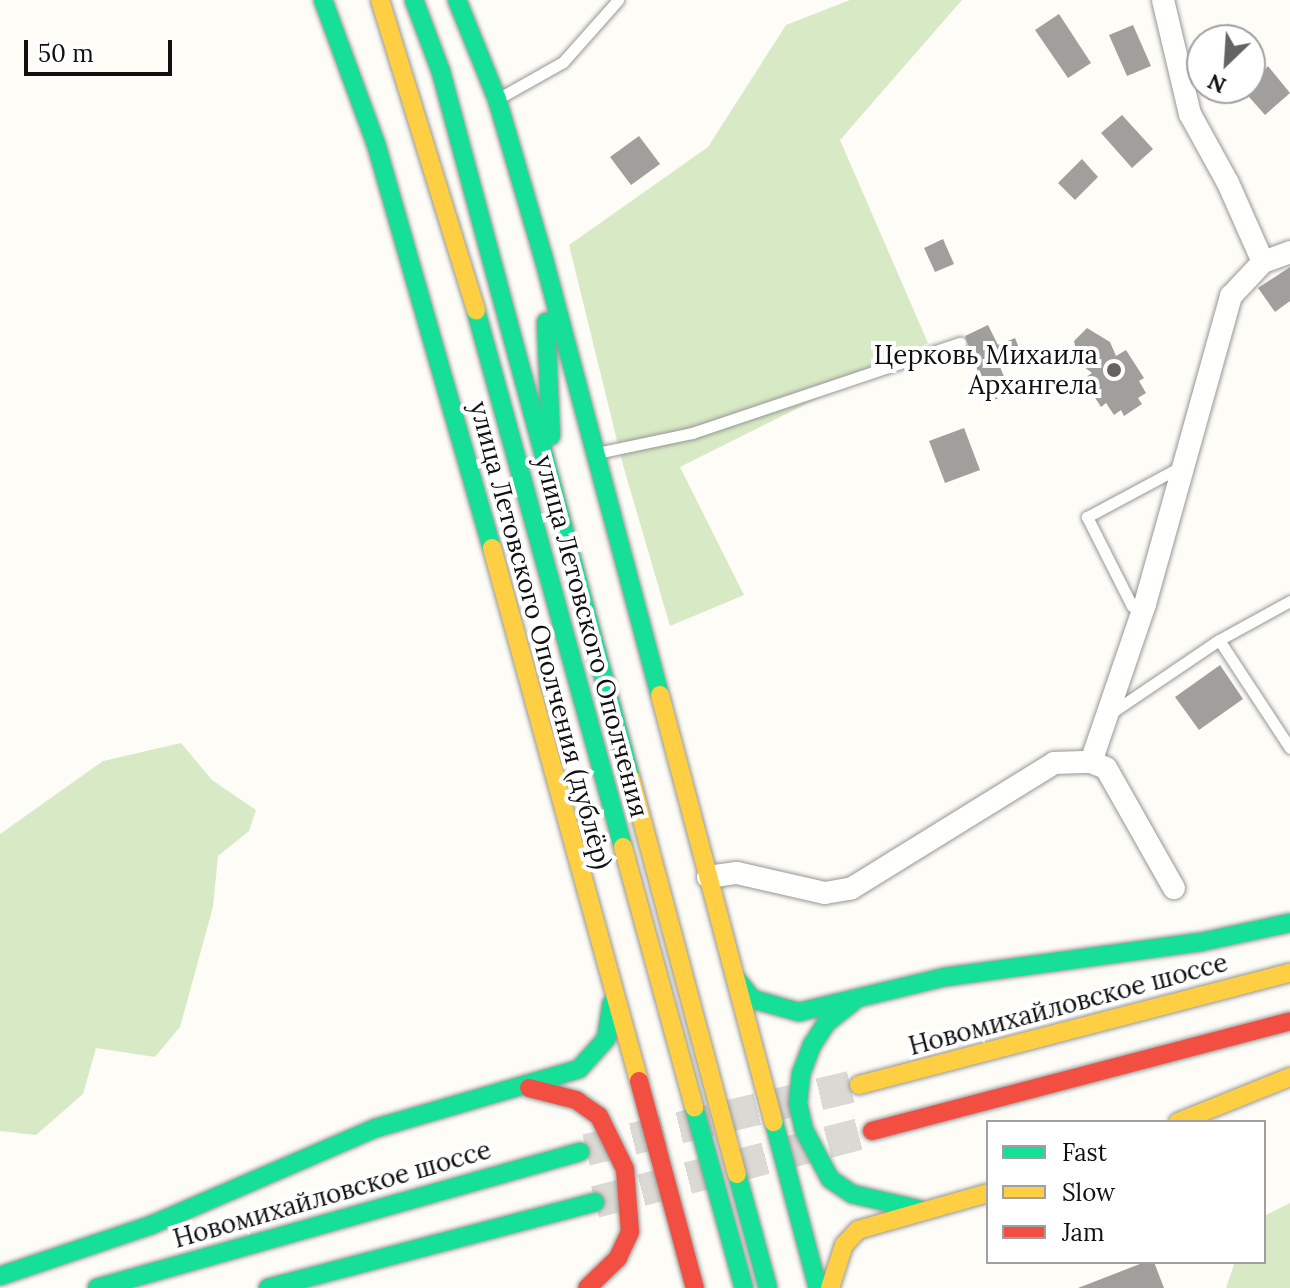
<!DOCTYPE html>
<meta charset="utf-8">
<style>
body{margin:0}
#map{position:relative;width:1290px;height:1288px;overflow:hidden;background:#fdfcf7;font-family:Lora,serif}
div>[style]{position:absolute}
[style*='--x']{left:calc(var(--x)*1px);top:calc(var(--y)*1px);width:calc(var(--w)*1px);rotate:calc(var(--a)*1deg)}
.forest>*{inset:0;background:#d8eac5}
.building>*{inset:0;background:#a19f9c}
.secondary-tunnel>*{height:32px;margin-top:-16px;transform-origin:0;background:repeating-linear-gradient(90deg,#dad9d4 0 32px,transparent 0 48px)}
.roads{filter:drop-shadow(0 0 2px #979795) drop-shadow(0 0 2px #979795)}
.lane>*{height:11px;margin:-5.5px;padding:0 5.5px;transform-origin:5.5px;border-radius:5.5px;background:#fffffe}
.street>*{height:22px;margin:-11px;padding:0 11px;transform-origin:11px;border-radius:11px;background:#fffffe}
.fast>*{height:18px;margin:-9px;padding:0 9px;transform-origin:9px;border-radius:9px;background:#16e098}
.slow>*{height:18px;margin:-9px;padding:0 9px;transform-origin:9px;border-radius:9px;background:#ffcf43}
.jam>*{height:18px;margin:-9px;padding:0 9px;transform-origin:9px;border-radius:9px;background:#f24e42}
.dots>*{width:22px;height:22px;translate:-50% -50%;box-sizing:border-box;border:4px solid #fff;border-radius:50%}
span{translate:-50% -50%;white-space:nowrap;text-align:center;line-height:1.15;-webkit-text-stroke:8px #fff;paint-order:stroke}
.poi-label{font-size:26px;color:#111}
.right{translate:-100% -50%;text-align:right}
.street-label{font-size:26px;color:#111}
.legend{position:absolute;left:986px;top:1120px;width:280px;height:144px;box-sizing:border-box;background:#fff;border:2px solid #a0a0a0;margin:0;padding:10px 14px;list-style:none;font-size:24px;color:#111}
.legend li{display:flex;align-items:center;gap:16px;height:40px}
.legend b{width:40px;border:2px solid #a0a0a0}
.north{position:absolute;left:1186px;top:24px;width:80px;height:80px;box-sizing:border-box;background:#fff;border:2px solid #a0a0a0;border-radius:50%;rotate:205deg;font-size:22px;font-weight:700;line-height:32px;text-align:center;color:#111}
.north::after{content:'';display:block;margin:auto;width:28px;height:36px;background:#646362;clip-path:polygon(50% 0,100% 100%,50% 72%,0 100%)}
.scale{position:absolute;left:24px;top:40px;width:148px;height:36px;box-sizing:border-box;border:4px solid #111;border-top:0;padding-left:10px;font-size:24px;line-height:28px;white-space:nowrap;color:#111;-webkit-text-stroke:6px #fff;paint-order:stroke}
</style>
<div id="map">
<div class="forest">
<div style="clip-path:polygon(850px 0,962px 0,840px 140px,928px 343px,680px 467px,744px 595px,670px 626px,623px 465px,569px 245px,708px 147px,786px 25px)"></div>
<div style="clip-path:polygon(181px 743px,212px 780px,256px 810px,249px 831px,218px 856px,213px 907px,180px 1027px,155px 1057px,96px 1048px,83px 1094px,36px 1135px,0 1131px,0 834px,103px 761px)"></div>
<div style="clip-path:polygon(1290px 1203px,1290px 1288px,1226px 1288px,1235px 1262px,1264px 1262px,1264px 1216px)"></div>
</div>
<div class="building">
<div style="clip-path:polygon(1059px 14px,1091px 63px,1068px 78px,1035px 30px)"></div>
<div style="clip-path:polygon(1133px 25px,1151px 66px,1127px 76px,1109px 35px)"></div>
<div style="clip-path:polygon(1268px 66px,1290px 93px,1265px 115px,1242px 89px,1250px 88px)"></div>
<div style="clip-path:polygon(1122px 115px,1153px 149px,1132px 168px,1101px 133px)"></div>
<div style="clip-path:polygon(639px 136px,660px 164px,631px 185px,610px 157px)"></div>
<div style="clip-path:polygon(1082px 159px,1098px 177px,1075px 200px,1058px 183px)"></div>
<div style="clip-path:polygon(943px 239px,954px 264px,935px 272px,924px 248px)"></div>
<div style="clip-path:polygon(1290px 267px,1290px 301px,1275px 312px,1258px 288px)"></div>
<div style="clip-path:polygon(988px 325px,998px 345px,1015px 338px,1023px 358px,1000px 367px,1011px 393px,989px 402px,965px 336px)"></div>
<div style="clip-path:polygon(1087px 328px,1110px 342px,1116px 356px,1126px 350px,1144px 378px,1139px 381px,1146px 393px,1138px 398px,1142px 404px,1124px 416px,1121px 410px,1114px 415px,1106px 403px,1101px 407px,1083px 379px,1092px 373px,1079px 363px,1074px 341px)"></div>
<div style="clip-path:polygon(964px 428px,980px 470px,945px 483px,929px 441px)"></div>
<div style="clip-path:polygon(1220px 665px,1243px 699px,1199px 730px,1175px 697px)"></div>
<div style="clip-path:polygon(1145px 1262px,1154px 1262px,1164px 1288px,1078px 1288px)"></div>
</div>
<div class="secondary-tunnel">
<div style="--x:586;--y:1150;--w:281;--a:-13.4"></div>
<div style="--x:595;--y:1202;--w:286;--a:-14.4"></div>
</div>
<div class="roads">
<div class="lane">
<div style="--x:501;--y:97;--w:71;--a:-29.4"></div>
<div style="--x:563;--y:62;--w:83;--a:-48.4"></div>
<div style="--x:597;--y:453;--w:97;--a:-11.9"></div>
<div style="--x:692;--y:433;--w:283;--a:-18.6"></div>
<div style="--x:1144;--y:604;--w:12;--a:171"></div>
<div style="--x:1132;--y:606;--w:100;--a:-116.8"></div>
<div style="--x:1087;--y:517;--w:110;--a:-28.2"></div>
<div style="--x:1219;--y:640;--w:129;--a:56.7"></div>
<div style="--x:1111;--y:713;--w:130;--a:-34.1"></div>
<div style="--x:1219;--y:640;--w:81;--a:-28.8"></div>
</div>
<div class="street">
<div style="--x:1163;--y:0;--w:117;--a:76.7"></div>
<div style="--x:1190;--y:114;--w:79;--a:61.2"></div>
<div style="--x:1228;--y:183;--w:86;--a:66.1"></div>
<div style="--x:1091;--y:762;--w:167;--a:-71.1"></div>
<div style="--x:1145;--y:604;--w:320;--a:-74.4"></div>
<div style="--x:1231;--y:296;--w:47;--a:-46.7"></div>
<div style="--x:1263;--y:262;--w:29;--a:-20"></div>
<div style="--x:708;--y:877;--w:29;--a:-8"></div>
<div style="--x:737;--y:873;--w:90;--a:12.8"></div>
<div style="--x:825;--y:893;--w:27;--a:-10"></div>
<div style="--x:852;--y:888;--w:238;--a:-31.7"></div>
<div style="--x:1054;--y:763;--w:37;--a:-2"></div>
<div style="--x:1091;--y:762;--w:16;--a:22"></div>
<div style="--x:1106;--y:768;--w:138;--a:60.5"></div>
</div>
<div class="fast">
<div style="--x:323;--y:0;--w:153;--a:69.8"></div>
<div style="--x:376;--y:144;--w:420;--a:74"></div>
<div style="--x:414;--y:0;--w:77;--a:69.4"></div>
<div style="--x:441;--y:72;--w:732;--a:74.96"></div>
<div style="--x:457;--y:0;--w:107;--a:68"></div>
<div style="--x:497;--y:99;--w:164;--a:73.7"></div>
<div style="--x:543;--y:256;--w:454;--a:75.1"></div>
<div style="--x:476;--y:311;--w:556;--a:74.66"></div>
<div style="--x:546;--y:322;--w:114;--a:87.5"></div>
<div style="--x:735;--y:977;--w:28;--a:52"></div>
<div style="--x:752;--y:999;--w:49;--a:15.5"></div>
<div style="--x:799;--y:1012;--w:150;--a:-13.5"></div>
<div style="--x:945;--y:977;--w:258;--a:-7.8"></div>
<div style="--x:1201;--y:942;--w:91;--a:-12.1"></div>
<div style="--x:853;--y:1002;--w:33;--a:142"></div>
<div style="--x:827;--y:1022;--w:27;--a:123"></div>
<div style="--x:812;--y:1045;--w:31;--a:111"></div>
<div style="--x:801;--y:1074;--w:30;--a:96"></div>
<div style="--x:798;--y:1104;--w:27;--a:77"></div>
<div style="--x:804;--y:1130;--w:55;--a:62"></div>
<div style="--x:830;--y:1179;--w:27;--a:34"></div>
<div style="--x:852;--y:1194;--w:72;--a:12.9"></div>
<div style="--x:694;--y:1107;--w:188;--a:74.6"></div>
<div style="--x:774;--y:1122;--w:172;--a:75.2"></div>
<div style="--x:737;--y:1174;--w:118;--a:74.8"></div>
<div style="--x:0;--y:1276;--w:157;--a:-18.6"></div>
<div style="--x:149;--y:1226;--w:247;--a:-23.4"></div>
<div style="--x:376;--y:1128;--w:211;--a:-16.2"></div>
<div style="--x:579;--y:1069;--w:40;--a:-48"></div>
<div style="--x:606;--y:1039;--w:36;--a:-81"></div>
<div style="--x:97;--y:1288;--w:502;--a:-15.73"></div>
<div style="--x:268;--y:1288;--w:338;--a:-14.7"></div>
</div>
<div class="slow">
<div style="--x:380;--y:0;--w:325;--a:72.8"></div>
<div style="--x:492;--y:548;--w:553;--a:74.58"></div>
<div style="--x:660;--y:695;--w:442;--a:75.1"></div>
<div style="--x:631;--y:779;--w:409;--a:75"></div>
<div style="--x:623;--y:847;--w:270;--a:74.7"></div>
<div style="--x:859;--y:1085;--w:445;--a:-14.6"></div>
<div style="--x:1178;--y:1122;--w:121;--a:-21.9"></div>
<div style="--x:830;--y:1288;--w:45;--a:-72"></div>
<div style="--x:844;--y:1245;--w:21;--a:-47"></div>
<div style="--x:858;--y:1230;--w:135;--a:-15.9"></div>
</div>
<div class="jam">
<div style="--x:639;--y:1081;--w:214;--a:74.9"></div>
<div style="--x:529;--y:1088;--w:49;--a:14.3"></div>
<div style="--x:576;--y:1100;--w:28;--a:35"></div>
<div style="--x:599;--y:1116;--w:59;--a:63.9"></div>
<div style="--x:625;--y:1169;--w:63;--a:85.5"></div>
<div style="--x:630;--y:1232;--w:29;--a:115"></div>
<div style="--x:618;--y:1258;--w:43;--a:135.9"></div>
<div style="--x:872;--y:1131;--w:432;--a:-14.7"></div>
</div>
</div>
<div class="dots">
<div style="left:1114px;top:370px;background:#646362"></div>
</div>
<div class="poi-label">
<span class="right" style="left:1098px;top:370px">Церковь Михаила<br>Архангела</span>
</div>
<div class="street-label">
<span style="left:541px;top:635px;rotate:75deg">улица Летовского Ополчения (дублёр)</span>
<span style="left:592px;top:636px;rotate:75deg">улица Летовского Ополчения</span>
<span style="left:1068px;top:1004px;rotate:-15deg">Новомихайловское шоссе</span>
<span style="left:332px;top:1194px;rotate:-16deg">Новомихайловское шоссе</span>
</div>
<ul class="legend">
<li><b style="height:10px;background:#16e098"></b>Fast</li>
<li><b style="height:10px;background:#ffcf43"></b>Slow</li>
<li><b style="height:10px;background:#f24e42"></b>Jam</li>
</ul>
<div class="north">N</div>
<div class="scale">50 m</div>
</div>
